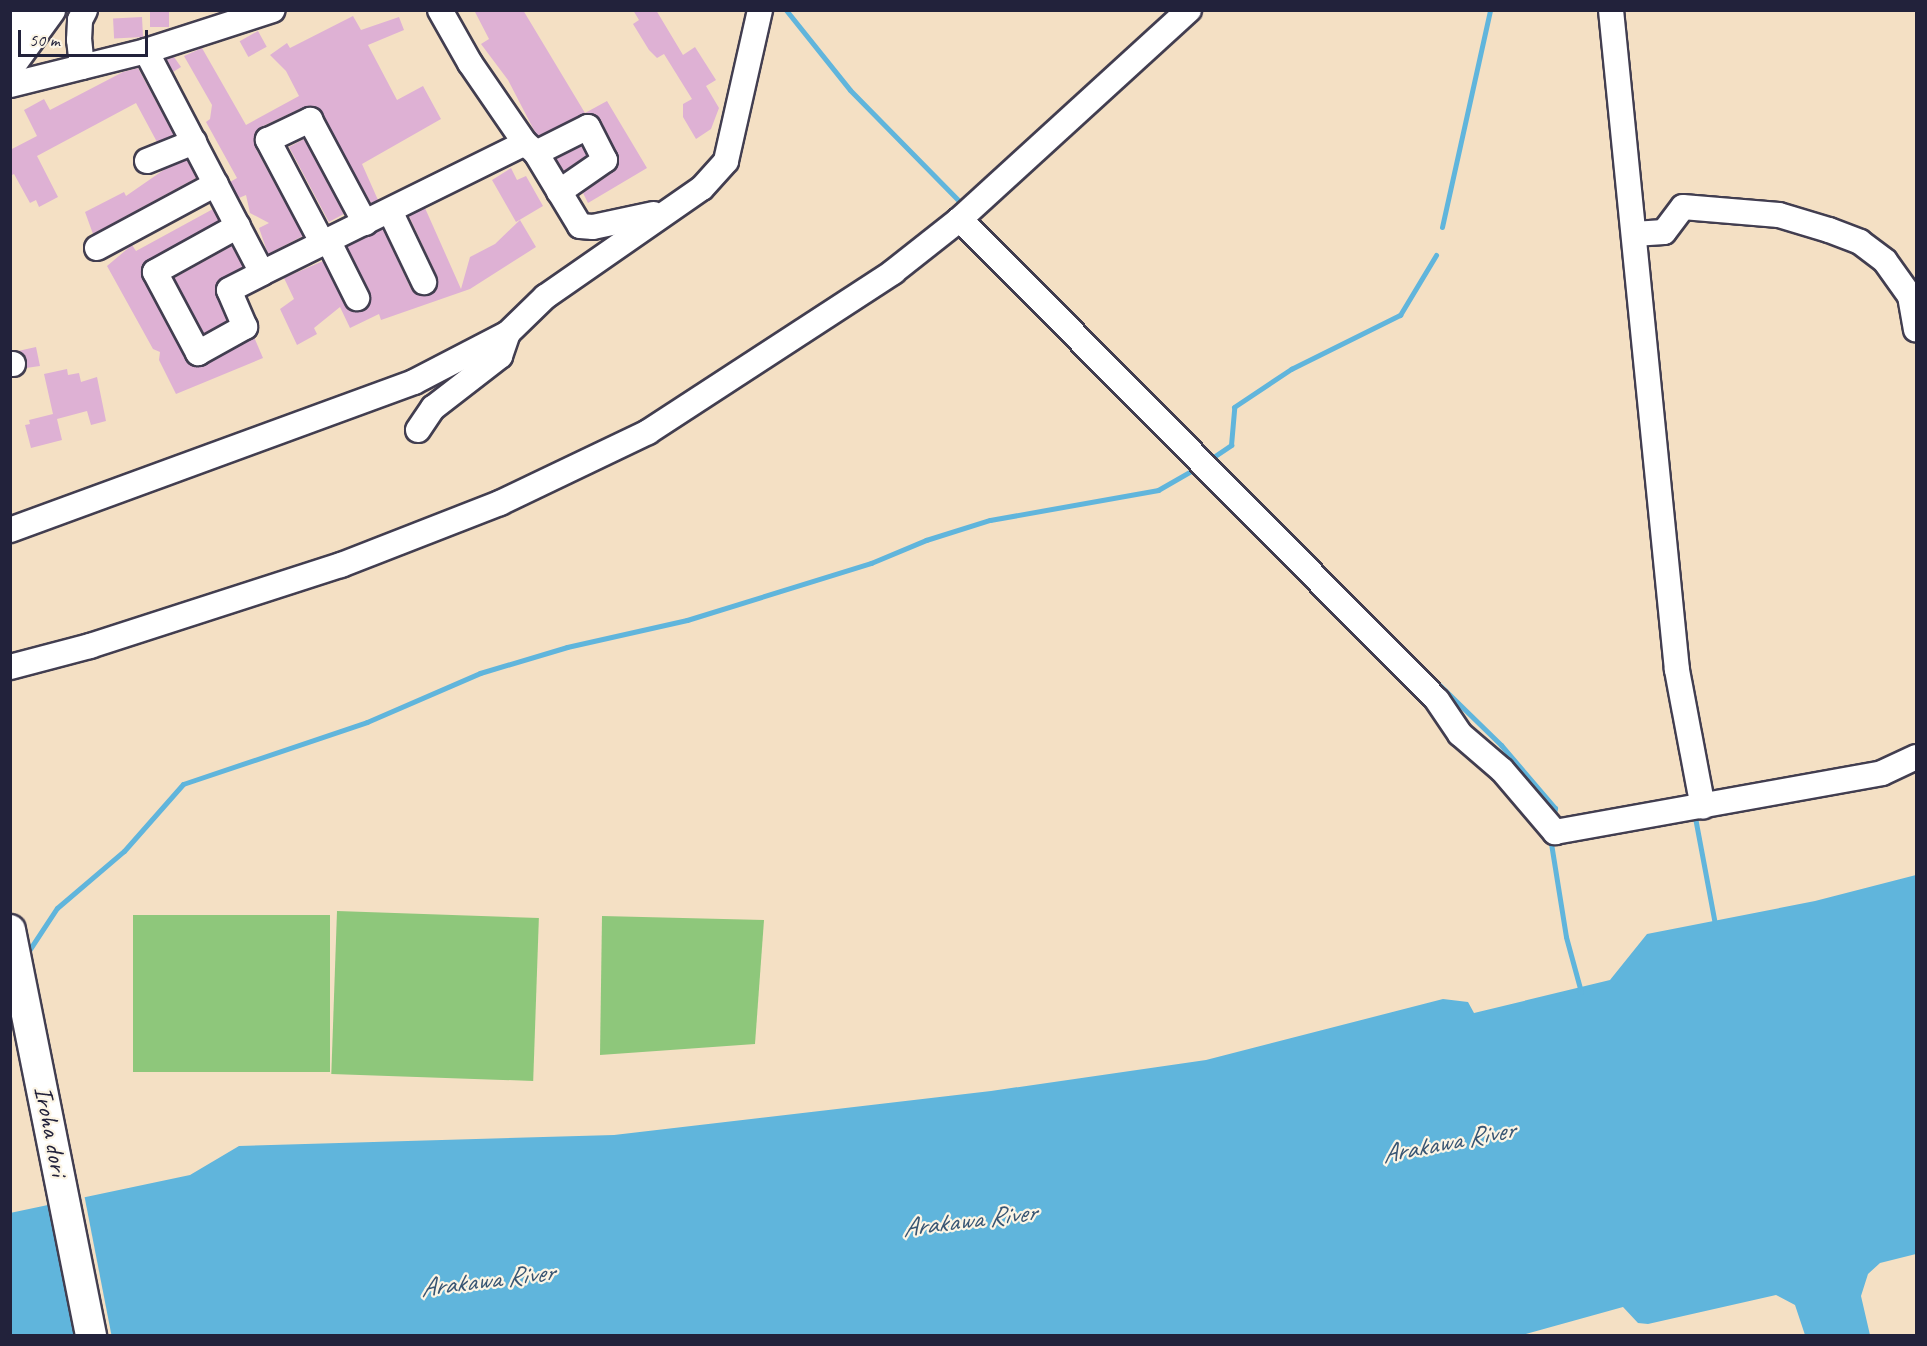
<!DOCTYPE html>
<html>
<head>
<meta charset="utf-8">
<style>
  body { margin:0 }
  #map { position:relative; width:1927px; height:1346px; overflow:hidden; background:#f4e0c4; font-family:Caveat,sans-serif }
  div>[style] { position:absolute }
  .green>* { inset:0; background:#8ec77b; transform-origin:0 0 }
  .water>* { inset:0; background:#60b5dc }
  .pier>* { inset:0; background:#f4e0c4; transform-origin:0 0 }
  .stream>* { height:5px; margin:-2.5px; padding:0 2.5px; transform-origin:2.5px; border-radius:2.5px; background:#60b5dc }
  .building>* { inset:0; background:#deb1d4; transform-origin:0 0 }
  .roads { filter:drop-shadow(2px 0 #423e50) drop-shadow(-2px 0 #423e50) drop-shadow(0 2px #423e50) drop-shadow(0 -2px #423e50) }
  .minor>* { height:24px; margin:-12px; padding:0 12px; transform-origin:12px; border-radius:12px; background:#fff }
  .major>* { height:30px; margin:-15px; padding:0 15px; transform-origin:15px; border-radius:15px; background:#fff }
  span { translate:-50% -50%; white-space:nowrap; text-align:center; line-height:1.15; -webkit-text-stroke:4.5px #fcf5e5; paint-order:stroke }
  .street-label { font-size:26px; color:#22223b }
  .water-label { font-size:27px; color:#385573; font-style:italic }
  .frame { position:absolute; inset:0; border:12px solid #22223b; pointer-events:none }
  .scale { position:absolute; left:18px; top:30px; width:130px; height:27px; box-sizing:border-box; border:3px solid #22223b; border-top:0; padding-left:8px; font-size:18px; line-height:21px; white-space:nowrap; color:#22223b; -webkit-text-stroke:4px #fcf5e5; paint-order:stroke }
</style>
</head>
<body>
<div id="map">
  <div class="green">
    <i style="left:337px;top:911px;width:202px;height:163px;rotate:2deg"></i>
    <i style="left:330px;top:915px;width:157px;height:197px;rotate:90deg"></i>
    <i style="clip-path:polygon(602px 916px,764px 920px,755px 1044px,600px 1055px)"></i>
  </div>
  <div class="water">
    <i style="clip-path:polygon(1916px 875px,1916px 1254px,1880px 1263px,1868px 1274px,1861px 1296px,1870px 1335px,1805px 1335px,1795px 1305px,1776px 1295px,1648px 1324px,1638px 1323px,1623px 1307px,1519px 1336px,11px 1335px,10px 1213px,190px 1175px,239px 1146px,614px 1135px,991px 1091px,1206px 1060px,1443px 999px,1468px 1002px,1474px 1013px,1610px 980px,1647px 934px,1815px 901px)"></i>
  </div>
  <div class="pier">
    <i style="left:84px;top:1194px;width:144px;height:32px;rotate:79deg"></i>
  </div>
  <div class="stream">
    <i style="left:786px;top:10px;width:102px;rotate:51.3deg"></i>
    <i style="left:850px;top:90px;width:163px;rotate:45.5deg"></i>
    <i style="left:1442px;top:227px;width:222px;rotate:-77.5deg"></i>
    <i style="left:1209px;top:460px;width:27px;rotate:-34deg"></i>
    <i style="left:1231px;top:445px;width:38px;rotate:-85deg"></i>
    <i style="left:1234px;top:407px;width:69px;rotate:-33.7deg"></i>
    <i style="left:1291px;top:369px;width:122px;rotate:-26.4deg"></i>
    <i style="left:1400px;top:315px;width:70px;rotate:-59deg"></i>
    <i style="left:1414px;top:660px;width:122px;rotate:44.3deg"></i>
    <i style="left:1501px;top:745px;width:83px;rotate:49.4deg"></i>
    <i style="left:1555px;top:808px;width:11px;rotate:100deg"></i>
    <i style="left:1694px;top:812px;width:114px;rotate:79.4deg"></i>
    <i style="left:1550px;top:837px;width:101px;rotate:80.9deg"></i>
    <i style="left:1566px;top:937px;width:57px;rotate:74.7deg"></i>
    <i style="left:26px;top:955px;width:56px;rotate:-56.6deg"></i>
    <i style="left:57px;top:908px;width:88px;rotate:-40.4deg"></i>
    <i style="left:124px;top:851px;width:89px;rotate:-48.6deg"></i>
    <i style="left:183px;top:784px;width:194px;rotate:-18.6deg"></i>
    <i style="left:367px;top:722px;width:123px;rotate:-23.4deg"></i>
    <i style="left:480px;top:673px;width:91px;rotate:-16.6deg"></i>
    <i style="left:567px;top:647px;width:123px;rotate:-12.7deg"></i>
    <i style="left:687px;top:620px;width:193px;rotate:-17.2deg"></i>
    <i style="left:871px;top:563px;width:60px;rotate:-22.7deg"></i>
    <i style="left:926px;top:540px;width:67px;rotate:-17.4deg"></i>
    <i style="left:990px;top:520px;width:171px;rotate:-10.1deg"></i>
    <i style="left:1158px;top:490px;width:46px;rotate:-29.9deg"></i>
  </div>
  <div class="building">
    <i style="left:150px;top:10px;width:19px;height:17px"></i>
    <i style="clip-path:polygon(474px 10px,523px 10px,585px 113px,538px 136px,536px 134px,508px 80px,481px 44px,489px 39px)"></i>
    <i style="clip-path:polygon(633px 10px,656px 10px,683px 55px,695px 47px,716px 80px,706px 86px,719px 108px,711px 129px,696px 139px,683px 117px,683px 104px,692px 99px,664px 54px,657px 58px,649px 50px,633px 24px,639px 20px)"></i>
    <i style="clip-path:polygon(353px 16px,361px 30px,399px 17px,404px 30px,368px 45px,397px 100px,423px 86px,441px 119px,362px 164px,378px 200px,371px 203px,318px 108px,304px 107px,261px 127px,254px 139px,255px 147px,303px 236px,268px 254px,259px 228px,269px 223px,250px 213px,246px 195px,239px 198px,230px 182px,237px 178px,206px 122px,210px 119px,212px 105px,184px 56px,202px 48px,246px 125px,299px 96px,286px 71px,270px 55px,287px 43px,290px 48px)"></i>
    <i style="left:142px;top:17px;width:20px;height:29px;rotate:87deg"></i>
    <i style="left:258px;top:31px;width:18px;height:21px;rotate:61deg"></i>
    <i style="clip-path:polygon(174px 57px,181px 67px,173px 72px,166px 59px)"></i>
    <i style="clip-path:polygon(138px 68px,174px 135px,157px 142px,136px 103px,37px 156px,58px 197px,39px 207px,36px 200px,30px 203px,14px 174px,10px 176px,10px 150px,37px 136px,24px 110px,44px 99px,50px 110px,123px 72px)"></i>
    <i style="clip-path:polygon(607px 101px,647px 168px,588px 203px,583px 193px,613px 172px,619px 161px,601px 120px,585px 113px)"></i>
    <i style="left:304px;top:139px;width:85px;height:17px;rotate:62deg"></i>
    <i style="clip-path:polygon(582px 146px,587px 155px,564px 171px,556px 159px)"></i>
    <i style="clip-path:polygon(187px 160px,196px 178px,93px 234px,85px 212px,124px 192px,126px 196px,165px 169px)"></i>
    <i style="clip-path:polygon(511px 168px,517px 180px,526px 176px,543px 206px,516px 222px,492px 180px)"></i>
    <i style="clip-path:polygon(425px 208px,461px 289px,470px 257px,495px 244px,520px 220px,536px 247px,470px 289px,381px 320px,379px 314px,350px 328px,340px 307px,314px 328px,317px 334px,297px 345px,280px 309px,294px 299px,284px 278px,323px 261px,345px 305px,356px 312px,363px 311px,369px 305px,370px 292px,347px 247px,383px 229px,411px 289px,422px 296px,435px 290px,437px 276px,409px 216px)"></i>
    <i style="clip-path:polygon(213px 209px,219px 221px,148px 260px,143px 265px,142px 278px,190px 365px,205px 365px,254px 337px,263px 358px,176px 394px,159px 360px,160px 352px,153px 349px,107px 266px,132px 245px,136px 251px)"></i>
    <i style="clip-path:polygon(232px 246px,243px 267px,222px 278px,215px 289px,227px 321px,204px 334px,174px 278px)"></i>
    <i style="clip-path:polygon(36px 347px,40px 366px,26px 368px,26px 357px,18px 351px)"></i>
    <i style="clip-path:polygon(67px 369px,68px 375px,79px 373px,81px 382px,97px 377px,106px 421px,91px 425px,87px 411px,57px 419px,62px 440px,31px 448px,25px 425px,30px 424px,29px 420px,53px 414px,44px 374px)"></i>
  </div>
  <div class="roads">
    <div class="minor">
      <i style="left:440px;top:10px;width:61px;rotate:60.5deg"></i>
      <i style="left:470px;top:63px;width:97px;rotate:55.5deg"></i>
      <i style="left:525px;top:143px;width:15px;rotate:42deg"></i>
      <i style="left:536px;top:153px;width:85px;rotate:58.9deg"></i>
      <i style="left:580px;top:226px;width:13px;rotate:4deg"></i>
      <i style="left:593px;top:227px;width:62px;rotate:-12deg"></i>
      <i style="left:1611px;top:10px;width:663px;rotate:84.29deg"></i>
      <i style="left:1677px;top:670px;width:139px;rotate:79.3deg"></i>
      <i style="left:10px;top:28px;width:22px;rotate:-54deg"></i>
      <i style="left:146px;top:51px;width:250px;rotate:62.4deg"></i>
      <i style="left:262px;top:273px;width:293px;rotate:-26.3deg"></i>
      <i style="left:82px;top:67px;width:27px;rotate:-96deg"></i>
      <i style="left:79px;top:40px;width:20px;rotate:-87deg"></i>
      <i style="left:80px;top:20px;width:11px;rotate:-63deg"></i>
      <i style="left:10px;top:85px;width:140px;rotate:-14deg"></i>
      <i style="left:146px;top:51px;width:133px;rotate:-17.9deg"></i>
      <i style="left:536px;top:153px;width:58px;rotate:-26.6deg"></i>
      <i style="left:588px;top:127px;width:37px;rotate:63deg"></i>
      <i style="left:605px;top:160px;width:56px;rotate:145.2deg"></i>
      <i style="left:147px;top:161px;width:51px;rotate:-22deg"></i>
      <i style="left:390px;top:211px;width:79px;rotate:64.4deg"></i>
      <i style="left:960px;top:219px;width:677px;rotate:45.24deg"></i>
      <i style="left:1437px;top:700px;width:41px;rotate:55.9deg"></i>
      <i style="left:1460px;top:734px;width:55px;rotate:40.6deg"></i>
      <i style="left:1502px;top:770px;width:82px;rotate:49.5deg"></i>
      <i style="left:1555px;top:832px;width:332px;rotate:-10.2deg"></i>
      <i style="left:1882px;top:773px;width:38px;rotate:-25deg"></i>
      <i style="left:238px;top:226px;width:95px;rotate:151deg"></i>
      <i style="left:155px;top:272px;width:92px;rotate:62deg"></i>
      <i style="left:198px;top:353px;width:54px;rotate:-29deg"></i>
      <i style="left:245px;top:327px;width:40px;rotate:-113.4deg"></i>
      <i style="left:229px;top:290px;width:37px;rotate:-27deg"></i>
      <i style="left:1634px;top:234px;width:30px;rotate:-4deg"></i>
      <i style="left:1664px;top:232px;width:31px;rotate:-53deg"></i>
      <i style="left:1683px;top:207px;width:96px;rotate:4.8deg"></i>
      <i style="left:1779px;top:215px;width:52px;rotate:16.7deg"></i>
      <i style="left:1829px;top:230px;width:33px;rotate:21deg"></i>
      <i style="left:1860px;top:242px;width:31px;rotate:37deg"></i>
      <i style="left:1885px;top:261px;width:43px;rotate:54.5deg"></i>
      <i style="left:1910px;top:296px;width:34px;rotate:80deg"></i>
      <i style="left:329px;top:242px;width:63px;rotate:63.4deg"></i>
      <i style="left:323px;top:244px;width:118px;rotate:-117.9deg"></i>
      <i style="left:268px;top:140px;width:47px;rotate:-25.5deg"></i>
      <i style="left:310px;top:120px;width:117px;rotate:61.9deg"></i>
      <i style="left:97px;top:248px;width:135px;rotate:-28.3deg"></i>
      <i style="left:10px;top:364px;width:3px"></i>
      <i style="left:418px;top:430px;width:27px;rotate:-56deg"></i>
      <i style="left:433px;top:408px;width:85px;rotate:-37.8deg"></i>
      <i style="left:500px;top:356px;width:24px;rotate:-71deg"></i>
      <i style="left:10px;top:530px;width:430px;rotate:-20.1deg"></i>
      <i style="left:414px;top:382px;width:106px;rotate:-27.5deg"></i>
      <i style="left:508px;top:333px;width:52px;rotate:-44.2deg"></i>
      <i style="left:545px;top:297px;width:191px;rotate:-34.8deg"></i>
      <i style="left:702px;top:188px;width:36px;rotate:-48deg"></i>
      <i style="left:726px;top:161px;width:155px;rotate:-77.3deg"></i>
      <i style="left:10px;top:667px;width:83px;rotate:-14.7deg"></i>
      <i style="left:90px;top:646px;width:264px;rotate:-17.9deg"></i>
      <i style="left:341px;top:565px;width:171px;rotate:-21.3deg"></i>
      <i style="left:500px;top:503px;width:164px;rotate:-25.6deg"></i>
      <i style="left:648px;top:432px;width:293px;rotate:-33.1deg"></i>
      <i style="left:893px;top:272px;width:85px;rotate:-38.3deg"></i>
      <i style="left:960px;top:219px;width:310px;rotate:-42.4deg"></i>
    </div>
    <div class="major">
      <i style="left:10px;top:65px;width:68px;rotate:-54deg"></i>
      <i style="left:10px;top:930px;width:414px;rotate:78.7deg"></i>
    </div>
  </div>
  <div class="street-label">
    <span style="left:51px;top:1131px;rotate:79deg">Iroha dori</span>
  </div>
  <div class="water-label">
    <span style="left:1448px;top:1142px;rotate:-11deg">Arakawa River</span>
    <span style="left:969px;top:1220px;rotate:-7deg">Arakawa River</span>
    <span style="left:487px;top:1280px;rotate:-7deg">Arakawa River</span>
  </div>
  <div class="frame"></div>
  <div class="scale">50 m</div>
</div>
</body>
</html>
